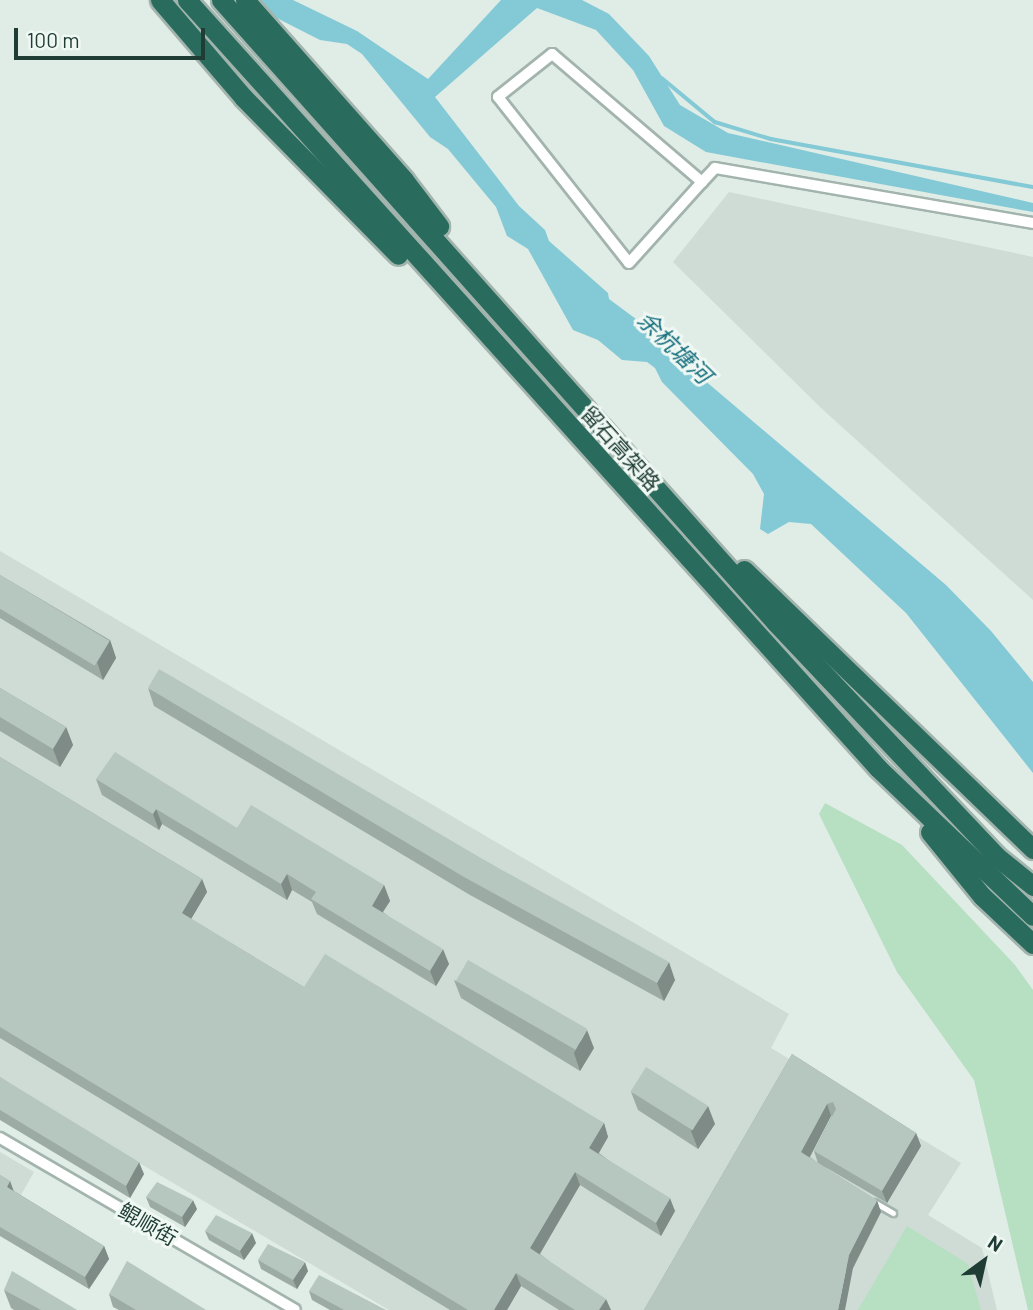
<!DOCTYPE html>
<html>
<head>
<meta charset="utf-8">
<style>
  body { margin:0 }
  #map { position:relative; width:1033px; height:1310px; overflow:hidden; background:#e0ece6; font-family:Barlow,"Noto Sans SC",sans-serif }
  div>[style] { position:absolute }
  .built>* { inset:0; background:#cedcd5 }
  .green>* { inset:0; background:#b7dfc1 }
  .water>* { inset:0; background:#83cad6 }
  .stream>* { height:3.5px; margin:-1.75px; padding:0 1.75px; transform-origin:1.75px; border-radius:1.75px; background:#83cad6 }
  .roads { filter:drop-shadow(2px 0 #a2b4ad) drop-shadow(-2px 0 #a2b4ad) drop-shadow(0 2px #a2b4ad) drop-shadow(0 -2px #a2b4ad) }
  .lane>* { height:5px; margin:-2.5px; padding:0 2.5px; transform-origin:2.5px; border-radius:2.5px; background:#fff }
  .street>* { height:10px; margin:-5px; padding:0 5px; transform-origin:5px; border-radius:5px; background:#fff }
  .highway>* { height:19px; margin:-9.5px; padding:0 9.5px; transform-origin:9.5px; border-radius:9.5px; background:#296c5d }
  .wall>* { inset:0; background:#9caba4 }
  .shaded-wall>* { inset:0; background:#7f8b86 }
  .building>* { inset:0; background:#b5c7bf; transform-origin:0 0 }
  span { translate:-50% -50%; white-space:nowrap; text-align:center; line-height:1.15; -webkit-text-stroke:6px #f0f8f4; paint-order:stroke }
  .street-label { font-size:21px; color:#1f3d35 }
  .water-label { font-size:23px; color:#156e7d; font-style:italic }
  .north { position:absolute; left:949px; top:1226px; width:70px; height:70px; -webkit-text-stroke:5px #f0f8f4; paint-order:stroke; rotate:33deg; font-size:19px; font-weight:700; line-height:28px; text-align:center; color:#1f3d35 }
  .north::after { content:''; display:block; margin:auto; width:24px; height:32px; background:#1f3d35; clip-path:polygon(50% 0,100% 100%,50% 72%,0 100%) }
  .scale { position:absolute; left:14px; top:28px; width:191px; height:32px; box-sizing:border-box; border:4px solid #1f3d35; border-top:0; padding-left:9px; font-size:21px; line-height:24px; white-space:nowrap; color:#1f3d35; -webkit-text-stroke:5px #f0f8f4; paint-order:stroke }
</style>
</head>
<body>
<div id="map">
  <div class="built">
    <i style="clip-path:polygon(729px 192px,1033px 257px,1033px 600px,820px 407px,673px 262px)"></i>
    <i style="clip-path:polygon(0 551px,789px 1014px,771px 1048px,961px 1163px,928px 1215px,982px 1248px,997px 1310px,389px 1310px,0 1081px)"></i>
    <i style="clip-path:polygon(0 1152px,34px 1172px,0 1232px)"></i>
  </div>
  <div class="green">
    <i style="clip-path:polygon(825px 803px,902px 845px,1015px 965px,1033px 990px,1033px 1310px,1028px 1310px,974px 1080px,897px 972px,819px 814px)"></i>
    <i style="clip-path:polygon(907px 1226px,968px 1264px,981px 1310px,858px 1310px)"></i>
  </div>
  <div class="water">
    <i style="clip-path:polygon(209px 0,293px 0,357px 31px,428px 79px,501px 0,582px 0,609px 14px,649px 56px,680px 105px,728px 133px,1033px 203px,1033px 212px,706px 152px,664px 126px,633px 70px,596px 30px,537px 8px,435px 97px,519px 206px,545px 230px,549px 241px,608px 293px,609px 299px,663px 339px,670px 351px,946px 585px,991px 631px,1033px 682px,1033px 773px,906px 613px,811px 524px,789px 522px,768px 534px,760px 529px,764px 494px,753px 474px,662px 382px,655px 368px,647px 362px,622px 360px,598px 340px,573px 330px,528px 249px,507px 236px,496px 207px,448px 149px,430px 137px,362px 54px,347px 44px,320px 40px,255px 7px)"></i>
  </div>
  <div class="stream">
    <i style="left:662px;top:78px;width:69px;rotate:39.7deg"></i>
    <i style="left:715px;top:122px;width:59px;rotate:16.9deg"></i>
    <i style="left:771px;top:139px;width:266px;rotate:10.4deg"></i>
  </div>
  <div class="roads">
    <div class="lane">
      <i style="left:874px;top:1202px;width:22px;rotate:30deg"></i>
    </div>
    <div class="street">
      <i style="left:702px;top:182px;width:197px;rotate:-139.5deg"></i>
      <i style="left:552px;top:54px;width:69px;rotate:141.5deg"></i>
      <i style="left:498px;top:97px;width:211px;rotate:51.7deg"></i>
      <i style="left:629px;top:263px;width:109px;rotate:-48deg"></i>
      <i style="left:702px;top:182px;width:19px;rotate:-47deg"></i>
      <i style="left:715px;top:168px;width:323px;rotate:9.8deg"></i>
      <i style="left:0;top:1138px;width:341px;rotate:30.2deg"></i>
    </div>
    <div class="highway">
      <i style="left:160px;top:0;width:128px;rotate:49.4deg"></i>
      <i style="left:243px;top:97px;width:221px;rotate:45.5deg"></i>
      <i style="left:187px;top:0;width:1033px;rotate:48.02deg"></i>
      <i style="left:878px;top:768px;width:214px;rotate:43.7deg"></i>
      <i style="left:221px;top:0;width:834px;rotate:48.3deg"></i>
      <i style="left:776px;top:623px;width:320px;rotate:46.6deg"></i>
      <i style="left:996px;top:856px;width:48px;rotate:39deg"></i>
      <i style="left:245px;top:0;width:240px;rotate:48.5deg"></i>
      <i style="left:404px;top:180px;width:58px;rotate:52.7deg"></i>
      <i style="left:744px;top:570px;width:402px;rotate:44deg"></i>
      <i style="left:930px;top:832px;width:82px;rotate:50.9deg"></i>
      <i style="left:982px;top:896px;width:70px;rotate:43.3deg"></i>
    </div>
  </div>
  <div class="wall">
    <i style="clip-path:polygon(0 575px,110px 640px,116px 658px,103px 680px,0 618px)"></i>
    <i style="clip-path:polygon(0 688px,66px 727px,73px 745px,60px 767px,0 731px)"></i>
    <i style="clip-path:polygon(148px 688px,491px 864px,675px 980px,664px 1001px,470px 895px,154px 706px)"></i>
    <i style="clip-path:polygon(0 757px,202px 879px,207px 892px,191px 919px,304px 987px,604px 1123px,608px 1137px,599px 1153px,675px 1211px,661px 1236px,580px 1185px,540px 1254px,611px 1310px,559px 1310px,521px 1286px,507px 1310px,450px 1310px,0 1038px)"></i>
    <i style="clip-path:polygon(96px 779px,237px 828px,384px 885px,390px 901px,383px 912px,449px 964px,436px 986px,317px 914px,312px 902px,292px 890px,287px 900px,162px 824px,159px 830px,102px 795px)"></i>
    <i style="clip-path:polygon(454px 980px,594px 1048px,580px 1071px,461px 998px)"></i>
    <i style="clip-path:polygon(evenodd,792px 1054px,916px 1133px,921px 1146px,887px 1203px,825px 1167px,881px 1212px,853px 1268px,644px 1310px,792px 1054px,831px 1116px,832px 1116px,814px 1151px,818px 1163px,810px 1157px,831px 1116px)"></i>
    <i style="clip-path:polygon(0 1077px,144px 1174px,130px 1198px,0 1120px)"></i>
    <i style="clip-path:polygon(631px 1092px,715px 1124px,698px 1149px,638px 1110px)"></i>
    <i style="clip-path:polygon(0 1175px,10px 1181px,14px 1191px,104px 1246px,109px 1259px,89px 1289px,0 1236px)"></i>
    <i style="clip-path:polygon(146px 1197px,197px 1209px,185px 1227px,150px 1207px)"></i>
    <i style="clip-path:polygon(205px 1231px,256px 1243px,244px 1260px,209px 1240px)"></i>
    <i style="clip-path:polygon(258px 1260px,308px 1271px,297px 1289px,261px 1269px)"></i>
    <i style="clip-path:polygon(4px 1290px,77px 1310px,14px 1310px,11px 1308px)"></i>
    <i style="clip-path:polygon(309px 1291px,386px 1310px,330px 1310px,312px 1300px)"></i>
    <i style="clip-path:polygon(109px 1294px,206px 1310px,119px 1310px,113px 1307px)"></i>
  </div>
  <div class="shaded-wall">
    <i style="clip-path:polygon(110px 640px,116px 658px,103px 680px,97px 662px)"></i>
    <i style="clip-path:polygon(66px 727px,73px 745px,60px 767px,53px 749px)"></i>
    <i style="clip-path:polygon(156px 809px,162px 824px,159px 830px,153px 814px)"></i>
    <i style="clip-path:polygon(287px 874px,292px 890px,287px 900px,281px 884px)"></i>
    <i style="clip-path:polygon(202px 879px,207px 892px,187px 926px,182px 913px)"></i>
    <i style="clip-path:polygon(384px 885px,390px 901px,377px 921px,372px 906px)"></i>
    <i style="clip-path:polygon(443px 949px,449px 964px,436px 986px,430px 971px)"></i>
    <i style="clip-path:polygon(669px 962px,675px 980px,664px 1001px,657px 983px)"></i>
    <i style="clip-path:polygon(587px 1030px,594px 1048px,580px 1071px,574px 1053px)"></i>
    <i style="clip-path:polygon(827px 1104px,831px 1116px,806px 1164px,801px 1152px)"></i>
    <i style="clip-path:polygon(708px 1106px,715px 1124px,698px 1149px,691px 1131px)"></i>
    <i style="clip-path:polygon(604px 1123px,608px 1137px,594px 1161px,589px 1148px)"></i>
    <i style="clip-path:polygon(916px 1133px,921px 1146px,887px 1203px,882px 1191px)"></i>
    <i style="clip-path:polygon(139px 1162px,144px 1174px,130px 1198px,126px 1186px)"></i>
    <i style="clip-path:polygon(575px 1172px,580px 1185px,535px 1262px,530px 1248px)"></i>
    <i style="clip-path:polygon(10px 1181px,14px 1193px,7px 1187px)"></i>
    <i style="clip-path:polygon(670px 1198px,675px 1211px,661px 1236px,656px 1223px)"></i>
    <i style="clip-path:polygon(193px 1200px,197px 1209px,185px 1227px,182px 1217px)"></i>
    <i style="clip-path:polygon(877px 1200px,881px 1212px,853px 1268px,845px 1310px,838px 1310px,849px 1255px)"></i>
    <i style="clip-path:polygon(252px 1233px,256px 1243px,244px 1260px,240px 1251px)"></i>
    <i style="clip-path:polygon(104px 1246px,109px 1259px,89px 1289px,85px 1277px)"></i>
    <i style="clip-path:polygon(305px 1262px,308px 1271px,297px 1289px,293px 1280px)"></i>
    <i style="clip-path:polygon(516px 1273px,521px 1286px,507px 1310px,494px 1310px)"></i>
    <i style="clip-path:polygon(606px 1299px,611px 1310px,599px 1310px)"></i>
  </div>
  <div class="building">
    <i style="left:0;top:575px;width:128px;height:29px;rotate:31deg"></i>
    <i style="clip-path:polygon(159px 669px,491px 864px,669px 962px,657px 983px,464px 877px,148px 688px)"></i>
    <i style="clip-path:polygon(0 688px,66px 727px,53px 749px,0 717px)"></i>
    <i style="clip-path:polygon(115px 752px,237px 828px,251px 805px,384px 885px,372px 906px,443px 949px,430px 971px,311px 899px,316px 892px,287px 874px,281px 884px,156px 809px,153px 814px,96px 779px)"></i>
    <i style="clip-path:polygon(0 757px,202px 879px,182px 913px,304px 987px,325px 954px,604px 1123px,589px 1148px,670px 1198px,656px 1223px,575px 1172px,530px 1248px,606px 1299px,599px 1310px,575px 1310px,516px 1273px,494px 1310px,468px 1310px,0 1027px)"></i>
    <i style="left:468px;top:960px;width:138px;height:24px;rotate:30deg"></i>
    <i style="clip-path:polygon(792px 1054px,916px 1133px,882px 1191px,814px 1151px,836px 1109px,833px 1102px,827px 1104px,801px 1152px,877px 1200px,849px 1255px,838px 1310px,644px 1310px)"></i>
    <i style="left:646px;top:1067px;width:73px;height:29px;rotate:32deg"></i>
    <i style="clip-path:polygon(0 1077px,139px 1162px,126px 1186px,0 1110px)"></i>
    <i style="clip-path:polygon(0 1175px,10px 1181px,7px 1187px,104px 1246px,85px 1277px,0 1227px)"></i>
    <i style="clip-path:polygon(157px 1182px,193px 1200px,182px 1217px,146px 1197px)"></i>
    <i style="clip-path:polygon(216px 1215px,252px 1233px,240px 1251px,205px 1231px)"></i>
    <i style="clip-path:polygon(268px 1244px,305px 1262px,293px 1280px,258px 1260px)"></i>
    <i style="clip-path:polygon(127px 1261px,206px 1310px,136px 1310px,109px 1294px)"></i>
    <i style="clip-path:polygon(12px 1271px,77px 1310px,41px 1310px,4px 1290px)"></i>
    <i style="clip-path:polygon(319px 1275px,386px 1310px,344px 1310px,309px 1291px)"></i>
  </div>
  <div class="street-label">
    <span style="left:621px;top:448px;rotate:48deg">留石高架路</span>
    <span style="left:148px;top:1224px;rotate:30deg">鲲顺街</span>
  </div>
  <div class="water-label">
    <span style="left:675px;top:347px;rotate:44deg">余杭塘河</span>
  </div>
  <div class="north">N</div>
  <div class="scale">100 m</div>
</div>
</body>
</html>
